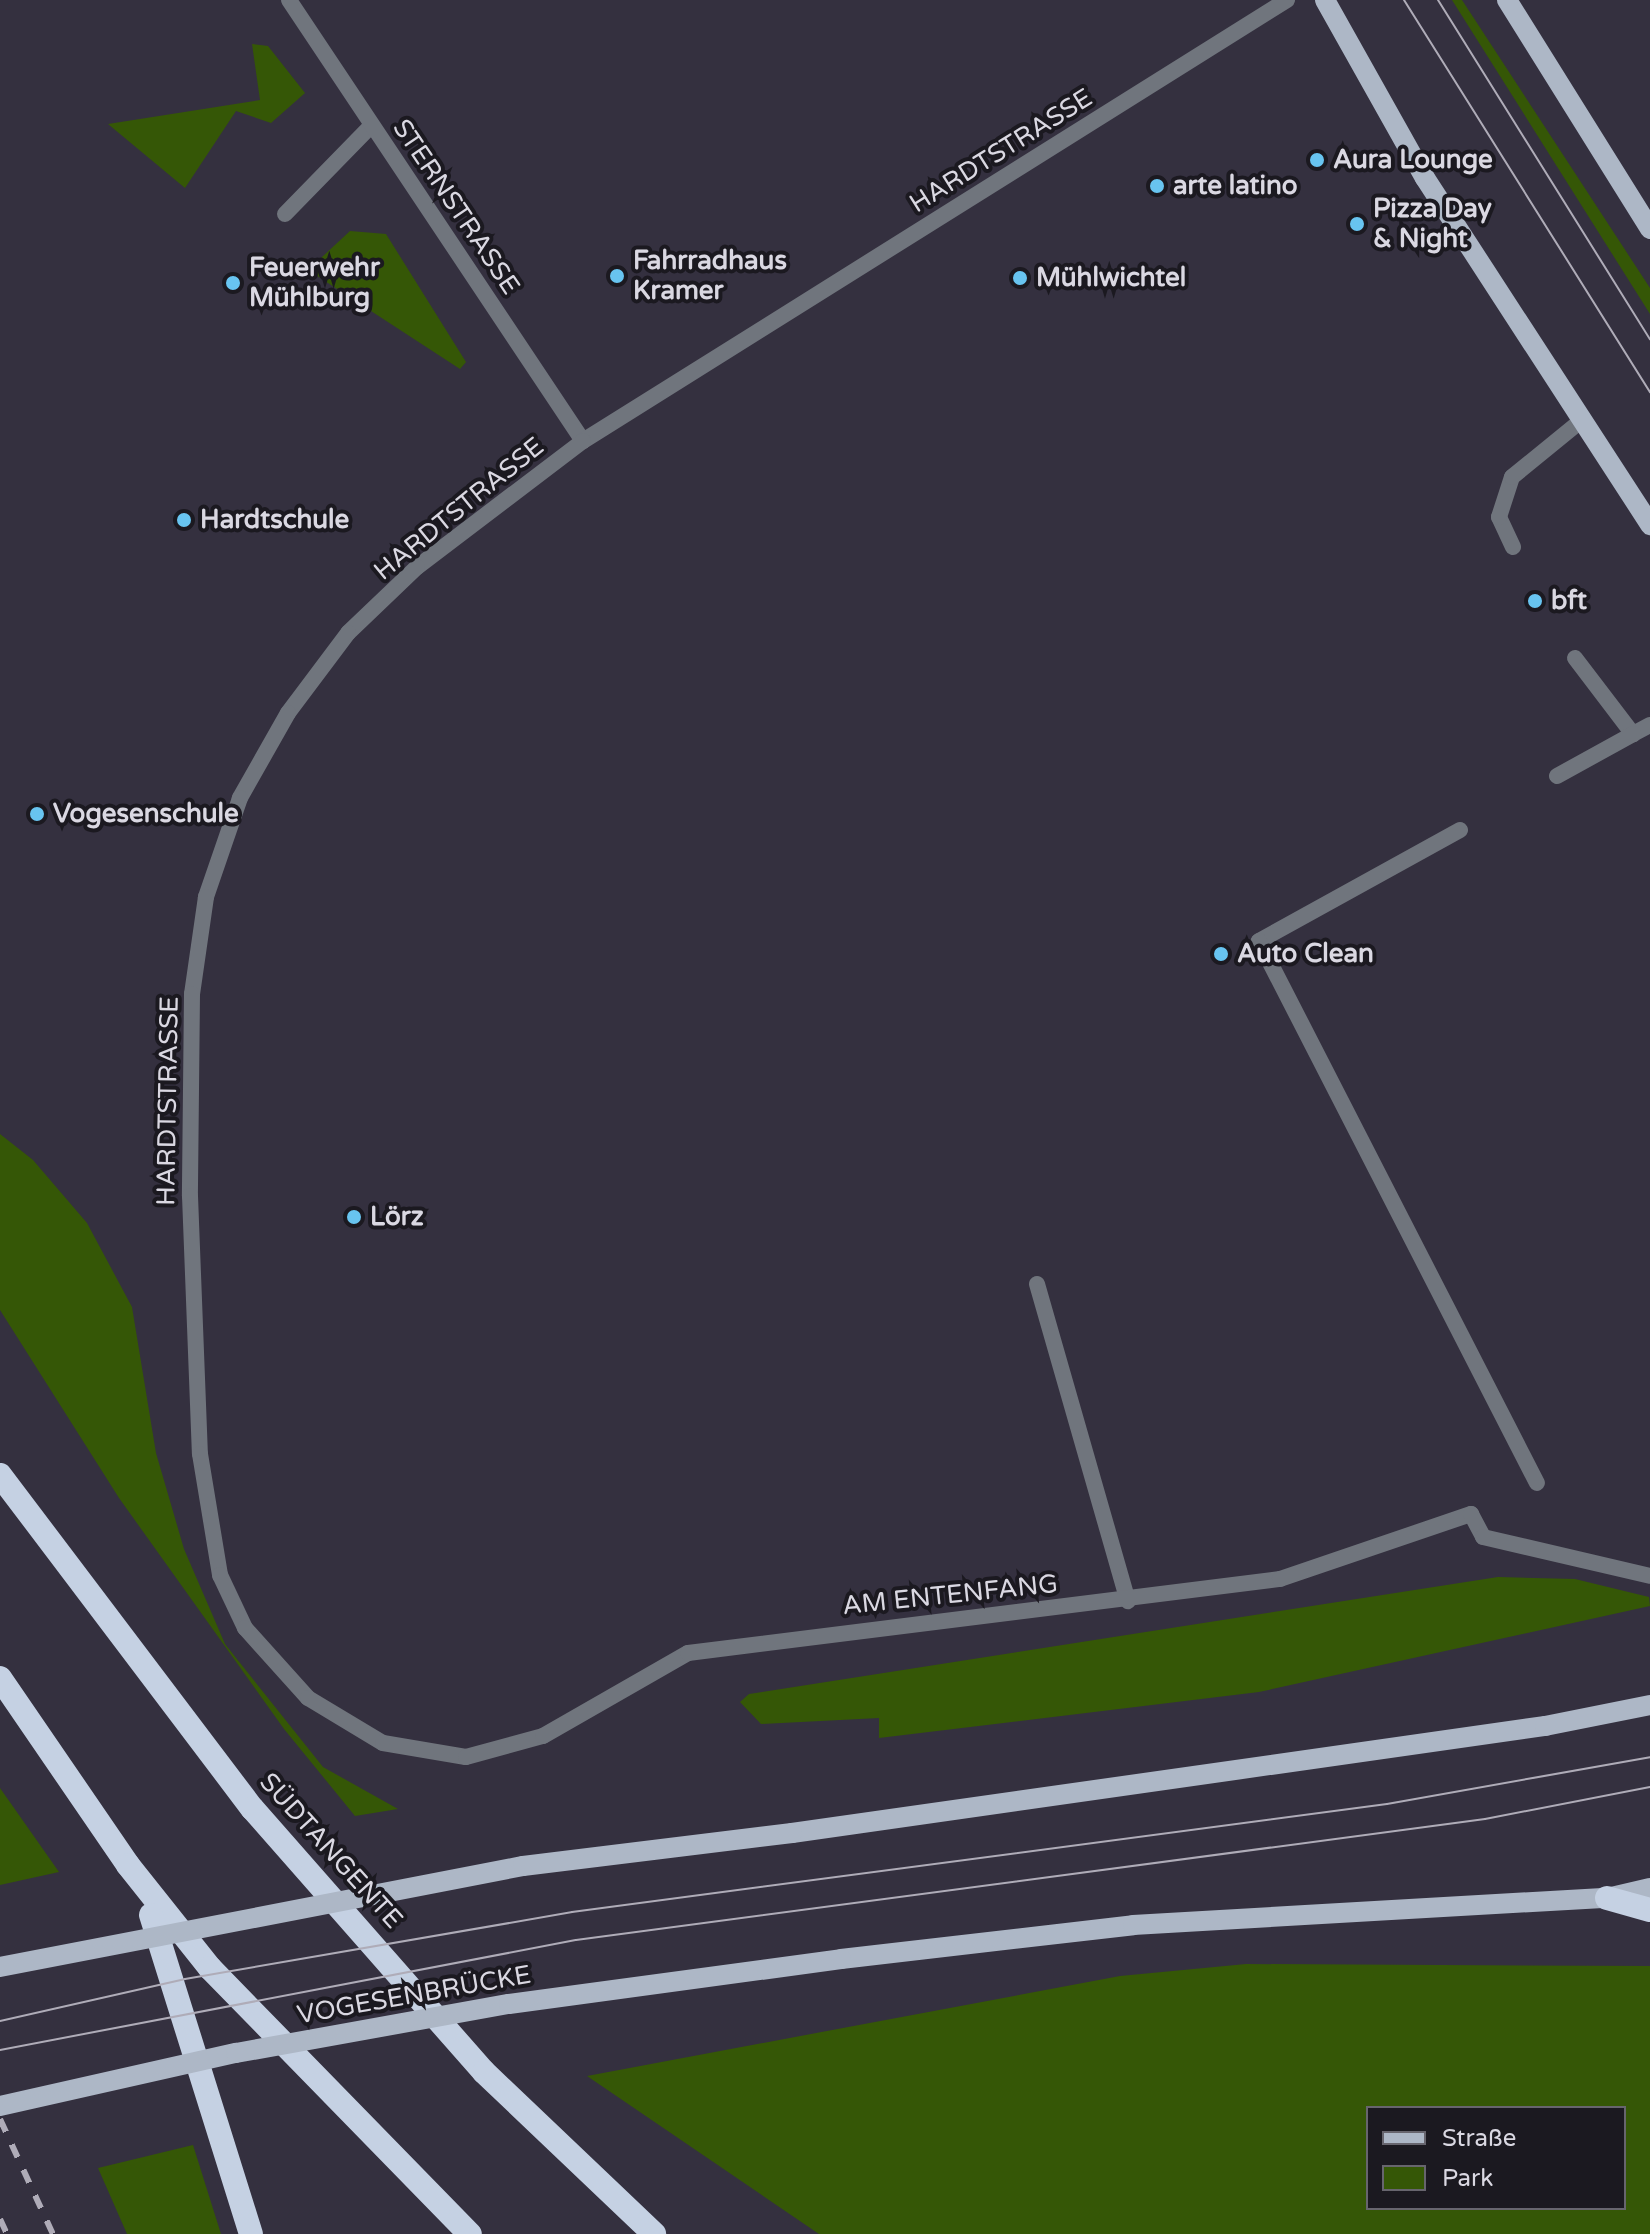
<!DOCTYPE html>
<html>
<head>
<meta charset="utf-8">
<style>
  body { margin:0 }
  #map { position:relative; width:1650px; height:2234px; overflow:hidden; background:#34303f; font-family:"Varela Round",sans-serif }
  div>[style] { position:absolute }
  .green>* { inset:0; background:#355706 }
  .lane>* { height:16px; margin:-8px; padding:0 8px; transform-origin:8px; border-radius:8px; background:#70757d }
  .street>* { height:16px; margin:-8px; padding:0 8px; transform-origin:8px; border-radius:8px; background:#70757d }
  .primary>* { height:20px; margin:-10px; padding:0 10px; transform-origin:10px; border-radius:10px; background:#adb7c6 }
  .highway>* { height:24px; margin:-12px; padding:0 12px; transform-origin:12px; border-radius:12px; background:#c5d1e3 }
  .tram>* { height:2px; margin:-1px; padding:0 1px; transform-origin:1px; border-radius:1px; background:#afacb8 }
  .rail>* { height:6px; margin-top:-3px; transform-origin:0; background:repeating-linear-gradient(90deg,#afacb8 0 14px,transparent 0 28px) }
  .primary-bridge>* { height:20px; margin:-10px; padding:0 10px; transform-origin:10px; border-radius:10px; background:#adb7c6 }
  .dots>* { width:22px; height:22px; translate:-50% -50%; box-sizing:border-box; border:4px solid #1b1920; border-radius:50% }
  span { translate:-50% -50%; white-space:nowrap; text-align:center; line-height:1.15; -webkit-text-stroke:8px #1b1920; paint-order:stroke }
  .street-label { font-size:26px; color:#dad8e2 }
  .poi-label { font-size:26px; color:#dad8e2; font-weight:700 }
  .left { translate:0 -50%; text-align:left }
  .legend { position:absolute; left:1366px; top:2106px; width:260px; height:104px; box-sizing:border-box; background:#1b1920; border:2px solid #67656e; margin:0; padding:10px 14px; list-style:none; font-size:24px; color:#dad8e2 }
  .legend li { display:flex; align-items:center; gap:16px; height:40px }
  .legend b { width:40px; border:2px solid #67656e }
</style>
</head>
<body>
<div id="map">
  <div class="green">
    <i style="clip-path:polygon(1452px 0,1462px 0,1650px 288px,1650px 314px)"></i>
    <i style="clip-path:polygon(252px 44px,268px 46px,305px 93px,271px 123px,236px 111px,185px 188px,108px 124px,260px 100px)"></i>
    <i style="clip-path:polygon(350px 231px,386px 234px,466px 362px,460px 369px,308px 270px)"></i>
    <i style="clip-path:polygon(0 1134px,33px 1160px,87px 1223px,132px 1307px,156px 1453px,184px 1549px,225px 1644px,323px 1767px,398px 1809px,355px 1816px,284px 1729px,119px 1498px,0 1310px)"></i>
    <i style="clip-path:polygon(1498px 1577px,1575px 1579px,1649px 1597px,1650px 1606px,1259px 1692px,879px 1738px,879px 1718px,761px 1724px,740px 1702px,749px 1694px)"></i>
    <i style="clip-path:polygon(0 1788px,59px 1872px,0 1885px)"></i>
    <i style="clip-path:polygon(evenodd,1246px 1964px,1650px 1966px,1650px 2234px,819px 2234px,587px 2076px,1120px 1976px,1246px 1964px,1368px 2108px,1624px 2108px,1624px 2208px,1368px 2208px,1368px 2108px)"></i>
    <i style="clip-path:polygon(193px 2145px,221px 2234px,127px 2234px,98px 2168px)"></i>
  </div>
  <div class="lane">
    <i style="left:285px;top:214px;width:124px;rotate:-45.7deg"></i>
    <i style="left:1513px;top:547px;width:33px;rotate:-115deg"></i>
    <i style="left:1499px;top:517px;width:42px;rotate:-72deg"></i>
    <i style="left:1512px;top:477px;width:92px;rotate:-39.2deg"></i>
    <i style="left:1575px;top:658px;width:96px;rotate:52.7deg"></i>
    <i style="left:1633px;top:734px;width:19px;rotate:-28deg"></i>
    <i style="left:1557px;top:776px;width:87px;rotate:-28.9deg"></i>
    <i style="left:1460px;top:830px;width:230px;rotate:151.1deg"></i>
    <i style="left:1259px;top:941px;width:609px;rotate:62.85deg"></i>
    <i style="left:1037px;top:1284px;width:330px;rotate:74deg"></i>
  </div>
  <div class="street">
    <i style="left:289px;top:0;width:530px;rotate:56.31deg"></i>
    <i style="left:1287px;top:0;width:831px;rotate:147.94deg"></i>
    <i style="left:583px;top:441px;width:208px;rotate:142.8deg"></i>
    <i style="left:417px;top:567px;width:95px;rotate:136.3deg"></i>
    <i style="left:348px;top:633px;width:100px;rotate:126.9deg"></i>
    <i style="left:288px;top:713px;width:98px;rotate:119.5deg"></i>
    <i style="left:240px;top:798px;width:105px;rotate:109deg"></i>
    <i style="left:206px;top:897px;width:98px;rotate:98.2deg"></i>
    <i style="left:192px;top:994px;width:202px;rotate:90.6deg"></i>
    <i style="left:190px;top:1196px;width:258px;rotate:87.8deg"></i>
    <i style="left:200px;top:1454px;width:123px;rotate:80.6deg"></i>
    <i style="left:220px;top:1575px;width:59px;rotate:64.7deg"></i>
    <i style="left:245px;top:1628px;width:94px;rotate:48deg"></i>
    <i style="left:308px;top:1698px;width:87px;rotate:31deg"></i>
    <i style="left:383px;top:1743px;width:84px;rotate:9.6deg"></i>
    <i style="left:466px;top:1757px;width:80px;rotate:-15.3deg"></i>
    <i style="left:543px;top:1736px;width:167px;rotate:-29.8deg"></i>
    <i style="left:688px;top:1653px;width:597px;rotate:-7.13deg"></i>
    <i style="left:1280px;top:1579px;width:202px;rotate:-18.8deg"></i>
    <i style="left:1471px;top:1514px;width:26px;rotate:62deg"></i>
    <i style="left:1483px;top:1537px;width:171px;rotate:13.1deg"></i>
  </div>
  <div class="primary">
    <i style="left:1325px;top:0;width:204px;rotate:60.7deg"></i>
    <i style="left:1425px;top:178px;width:414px;rotate:57deg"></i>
    <i style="left:1507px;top:0;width:270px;rotate:58deg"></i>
    <i style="left:792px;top:1833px;width:761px;rotate:-8.09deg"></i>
    <i style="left:1545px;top:1726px;width:107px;rotate:-11.3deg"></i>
    <i style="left:841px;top:1959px;width:294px;rotate:-6.6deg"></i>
    <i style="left:1133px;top:1925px;width:475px;rotate:-3.3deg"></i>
    <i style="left:1607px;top:1898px;width:44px;rotate:-13.1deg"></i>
  </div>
  <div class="highway">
    <i style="left:0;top:1475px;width:418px;rotate:52.9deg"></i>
    <i style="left:252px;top:1808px;width:351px;rotate:48.7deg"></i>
    <i style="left:484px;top:2072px;width:235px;rotate:43.6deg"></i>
    <i style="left:0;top:1678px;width:227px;rotate:55.6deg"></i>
    <i style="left:128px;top:1865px;width:132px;rotate:51.5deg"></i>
    <i style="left:210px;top:1968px;width:372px;rotate:45.7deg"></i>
    <i style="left:1607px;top:1898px;width:45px;rotate:15.6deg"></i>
    <i style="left:151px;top:1915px;width:334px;rotate:72.6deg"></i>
  </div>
  <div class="tram">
    <i style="left:1404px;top:0;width:463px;rotate:57.9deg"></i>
    <i style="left:1438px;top:0;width:400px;rotate:58deg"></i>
    <i style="left:0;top:2021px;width:190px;rotate:-12.8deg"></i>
    <i style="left:185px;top:1979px;width:393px;rotate:-9.8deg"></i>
    <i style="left:572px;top:1912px;width:822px;rotate:-7.55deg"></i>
    <i style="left:1387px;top:1804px;width:267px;rotate:-10.1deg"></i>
    <i style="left:0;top:2050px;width:586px;rotate:-10.81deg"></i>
    <i style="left:576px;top:1940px;width:917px;rotate:-7.58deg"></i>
    <i style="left:1485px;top:1819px;width:168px;rotate:-11deg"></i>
  </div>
  <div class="rail">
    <i style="left:0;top:2119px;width:127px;rotate:65.3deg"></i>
    <i style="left:0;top:2219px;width:17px;rotate:65deg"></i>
  </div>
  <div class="primary-bridge">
    <i style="left:0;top:1967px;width:533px;rotate:-10.93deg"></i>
    <i style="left:523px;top:1866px;width:271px;rotate:-7deg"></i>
    <i style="left:0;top:2106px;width:242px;rotate:-12.7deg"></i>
    <i style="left:236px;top:2053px;width:277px;rotate:-10.2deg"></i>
    <i style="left:509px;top:2004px;width:335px;rotate:-7.7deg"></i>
  </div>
  <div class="dots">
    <i style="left:1317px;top:160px;background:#68c4f0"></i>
    <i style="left:1157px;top:186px;background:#68c4f0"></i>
    <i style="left:1357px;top:224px;background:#68c4f0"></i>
    <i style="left:617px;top:276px;background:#68c4f0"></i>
    <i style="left:1020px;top:278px;background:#68c4f0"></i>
    <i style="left:233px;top:283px;background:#68c4f0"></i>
    <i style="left:184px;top:520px;background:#68c4f0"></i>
    <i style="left:1535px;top:601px;background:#68c4f0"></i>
    <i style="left:37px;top:814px;background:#68c4f0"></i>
    <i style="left:1221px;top:954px;background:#68c4f0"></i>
    <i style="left:354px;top:1217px;background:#68c4f0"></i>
  </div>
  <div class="street-label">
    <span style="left:1001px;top:151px;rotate:-32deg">HARDTSTRASSE</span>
    <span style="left:456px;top:207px;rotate:56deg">STERNSTRASSE</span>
    <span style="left:459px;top:509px;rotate:-39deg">HARDTSTRASSE</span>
    <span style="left:168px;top:1101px;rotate:-89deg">HARDTSTRASSE</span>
    <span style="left:950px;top:1595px;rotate:-6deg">AM ENTENFANG</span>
    <span style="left:331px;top:1851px;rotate:48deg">SÜDTANGENTE</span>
    <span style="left:414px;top:1995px;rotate:-10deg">VOGESENBRÜCKE</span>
  </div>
  <div class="poi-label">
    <span class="left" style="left:1333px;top:160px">Aura Lounge</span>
    <span class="left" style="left:1173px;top:186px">arte latino</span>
    <span class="left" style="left:1373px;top:224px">Pizza Day<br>&amp; Night</span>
    <span class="left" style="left:633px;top:276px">Fahrradhaus<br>Kramer</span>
    <span class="left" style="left:249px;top:283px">Feuerwehr<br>Mühlburg</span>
    <span class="left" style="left:1036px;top:278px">Mühlwichtel</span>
    <span class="left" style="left:200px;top:520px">Hardtschule</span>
    <span class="left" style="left:1551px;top:601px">bft</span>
    <span class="left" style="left:53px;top:814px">Vogesenschule</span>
    <span class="left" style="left:1237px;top:954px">Auto Clean</span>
    <span class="left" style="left:370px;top:1217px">Lörz</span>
  </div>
  <ul class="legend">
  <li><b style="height:10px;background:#adb7c6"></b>Straße</li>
  <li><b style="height:22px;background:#355706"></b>Park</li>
  </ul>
</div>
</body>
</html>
